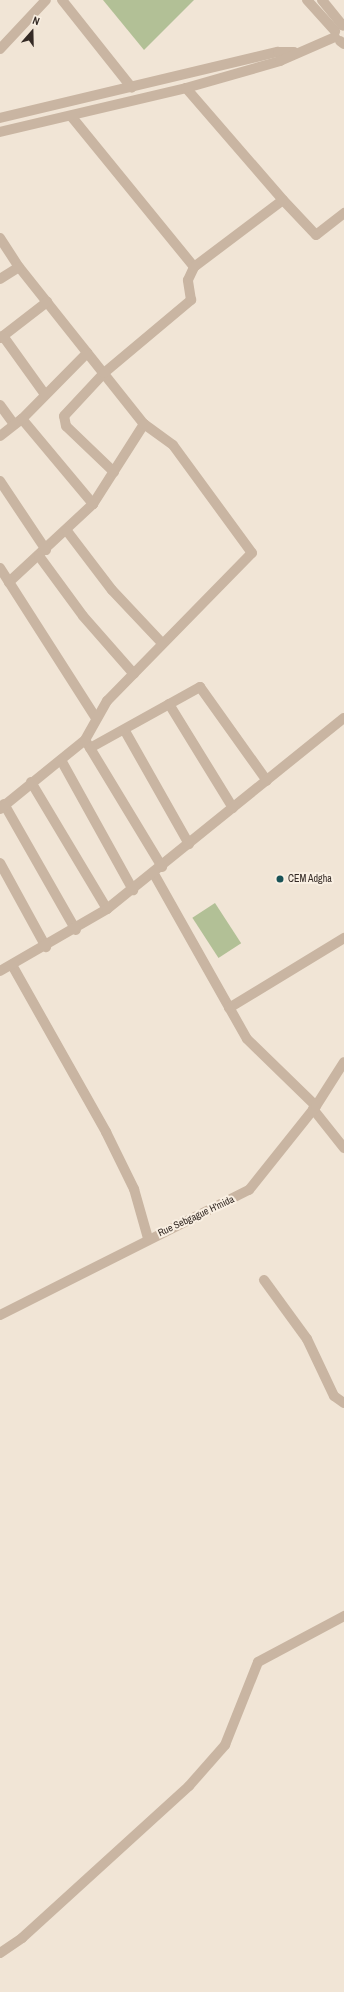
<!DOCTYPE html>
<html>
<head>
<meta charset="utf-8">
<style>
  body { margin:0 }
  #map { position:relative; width:344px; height:1992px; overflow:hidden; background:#f1e5d6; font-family:"Archivo Narrow",sans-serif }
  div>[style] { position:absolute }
  .green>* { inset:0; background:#b2c096; transform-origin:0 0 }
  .minor>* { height:10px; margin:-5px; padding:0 5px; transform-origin:5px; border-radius:5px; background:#c9b5a2 }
  .tertiary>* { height:10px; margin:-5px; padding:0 5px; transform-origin:5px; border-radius:5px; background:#c9b5a2 }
  .dots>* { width:11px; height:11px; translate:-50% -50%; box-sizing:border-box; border:2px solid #f9efe2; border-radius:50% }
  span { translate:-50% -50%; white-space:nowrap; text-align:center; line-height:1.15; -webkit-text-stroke:4px #f9efe2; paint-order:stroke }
  .poi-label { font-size:10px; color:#342a25 }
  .left { translate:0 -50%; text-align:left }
  .street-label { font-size:10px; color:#342a25 }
  .north { position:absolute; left:12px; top:12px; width:40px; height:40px; -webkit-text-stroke:3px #f9efe2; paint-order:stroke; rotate:20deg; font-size:11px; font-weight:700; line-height:16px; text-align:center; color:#342a25 }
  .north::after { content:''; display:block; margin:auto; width:14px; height:18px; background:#342a25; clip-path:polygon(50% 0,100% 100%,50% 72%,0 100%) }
</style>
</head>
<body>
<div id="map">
  <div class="green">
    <i style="clip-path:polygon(103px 0,194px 0,144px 50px)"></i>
    <i style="left:215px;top:903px;width:48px;height:27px;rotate:57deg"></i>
  </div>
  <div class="minor">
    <i style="left:62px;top:0;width:112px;rotate:51.5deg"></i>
    <i style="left:0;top:49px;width:67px;rotate:-46.8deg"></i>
    <i style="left:186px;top:88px;width:148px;rotate:49.1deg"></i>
    <i style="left:71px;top:116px;width:195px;rotate:50.8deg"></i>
    <i style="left:0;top:238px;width:35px;rotate:57deg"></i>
    <i style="left:19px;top:267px;width:201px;rotate:51.5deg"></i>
    <i style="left:144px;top:424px;width:95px;rotate:122.5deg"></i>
    <i style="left:93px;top:504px;width:115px;rotate:137.1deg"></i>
    <i style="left:0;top:279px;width:22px;rotate:-32deg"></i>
    <i style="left:3px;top:336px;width:56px;rotate:-37.7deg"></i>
    <i style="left:0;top:338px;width:4px;rotate:-34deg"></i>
    <i style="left:3px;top:336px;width:70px;rotate:54.3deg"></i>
    <i style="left:0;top:405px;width:24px;rotate:54deg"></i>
    <i style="left:22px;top:419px;width:111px;rotate:50.1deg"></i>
    <i style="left:0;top:436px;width:28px;rotate:-38deg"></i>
    <i style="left:22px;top:419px;width:93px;rotate:-45.4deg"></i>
    <i style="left:114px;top:472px;width:66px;rotate:-136.2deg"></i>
    <i style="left:66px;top:426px;width:10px;rotate:-101deg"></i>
    <i style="left:64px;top:416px;width:59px;rotate:-47.1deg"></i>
    <i style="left:104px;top:373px;width:114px;rotate:-40deg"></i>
    <i style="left:191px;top:300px;width:20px;rotate:-99deg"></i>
    <i style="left:188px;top:280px;width:14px;rotate:-65deg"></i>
    <i style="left:194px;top:267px;width:111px;rotate:-37deg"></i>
    <i style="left:283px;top:200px;width:48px;rotate:46.7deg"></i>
    <i style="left:316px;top:235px;width:36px;rotate:-38deg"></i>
    <i style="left:0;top:481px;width:83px;rotate:56.3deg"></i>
    <i style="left:67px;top:531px;width:74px;rotate:52.7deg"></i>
    <i style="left:112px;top:590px;width:73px;rotate:46.7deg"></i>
    <i style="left:39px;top:556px;width:74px;rotate:53.7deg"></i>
    <i style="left:83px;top:616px;width:77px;rotate:48.7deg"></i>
    <i style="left:0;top:568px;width:178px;rotate:57.4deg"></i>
    <i style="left:169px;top:704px;width:122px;rotate:58.4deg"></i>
    <i style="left:125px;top:731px;width:130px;rotate:60.5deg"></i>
    <i style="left:87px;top:743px;width:145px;rotate:58.8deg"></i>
    <i style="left:90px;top:748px;width:126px;rotate:-29deg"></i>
    <i style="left:200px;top:687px;width:115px;rotate:54.5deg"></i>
    <i style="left:61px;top:760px;width:149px;rotate:61deg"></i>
    <i style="left:31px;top:782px;width:148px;rotate:59.1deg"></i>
    <i style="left:4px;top:804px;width:145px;rotate:60.3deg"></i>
    <i style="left:0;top:809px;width:109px;rotate:-39.1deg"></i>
    <i style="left:85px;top:740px;width:45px;rotate:-60.6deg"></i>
    <i style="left:107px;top:701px;width:207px;rotate:-45.6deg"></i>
    <i style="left:252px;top:553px;width:134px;rotate:-126.2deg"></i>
    <i style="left:173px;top:445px;width:36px;rotate:-144deg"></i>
    <i style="left:0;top:863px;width:96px;rotate:61.3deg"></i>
    <i style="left:154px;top:874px;width:189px;rotate:60.6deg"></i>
    <i style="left:247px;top:1039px;width:96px;rotate:44.2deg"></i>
    <i style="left:12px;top:965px;width:192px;rotate:60.6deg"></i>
    <i style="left:106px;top:1132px;width:64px;rotate:63.8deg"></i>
    <i style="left:134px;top:1189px;width:51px;rotate:74.1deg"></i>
    <i style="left:0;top:971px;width:124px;rotate:-30.1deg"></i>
    <i style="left:107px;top:909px;width:304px;rotate:-38.9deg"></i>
    <i style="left:229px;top:1008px;width:135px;rotate:-31.3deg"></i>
    <i style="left:313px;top:1109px;width:50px;rotate:51.5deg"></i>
    <i style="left:264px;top:1280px;width:73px;rotate:53.9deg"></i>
    <i style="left:307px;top:1339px;width:63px;rotate:64.7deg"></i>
    <i style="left:334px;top:1396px;width:12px;rotate:35deg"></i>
    <i style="left:0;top:1315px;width:279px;rotate:-26.7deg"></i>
    <i style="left:249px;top:1190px;width:107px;rotate:-51.4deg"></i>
    <i style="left:316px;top:1106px;width:52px;rotate:-57.5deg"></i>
    <i style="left:0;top:1953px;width:27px;rotate:-34deg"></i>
    <i style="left:22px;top:1938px;width:226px;rotate:-42.3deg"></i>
    <i style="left:189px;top:1786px;width:55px;rotate:-48.7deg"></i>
    <i style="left:225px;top:1745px;width:89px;rotate:-68.3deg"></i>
    <i style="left:258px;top:1662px;width:98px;rotate:-28.1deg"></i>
  </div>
  <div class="tertiary">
    <i style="left:307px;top:0;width:42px;rotate:47.9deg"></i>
    <i style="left:322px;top:0;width:33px;rotate:51deg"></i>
    <i style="left:340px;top:41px;width:5px;rotate:37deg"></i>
    <i style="left:0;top:118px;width:286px;rotate:-13.4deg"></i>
    <i style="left:278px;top:52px;width:16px"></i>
    <i style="left:0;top:132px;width:191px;rotate:-13.3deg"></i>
    <i style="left:186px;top:88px;width:98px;rotate:-16deg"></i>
    <i style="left:280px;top:61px;width:60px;rotate:-23.6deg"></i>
  </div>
  <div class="dots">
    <i style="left:280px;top:879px;background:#195256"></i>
  </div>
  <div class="poi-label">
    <span class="left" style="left:288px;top:879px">CEM Adgha</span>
  </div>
  <div class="street-label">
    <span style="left:196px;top:1216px;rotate:-25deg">Rue Sebgague H'mida</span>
  </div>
  <div class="north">N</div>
</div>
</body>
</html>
